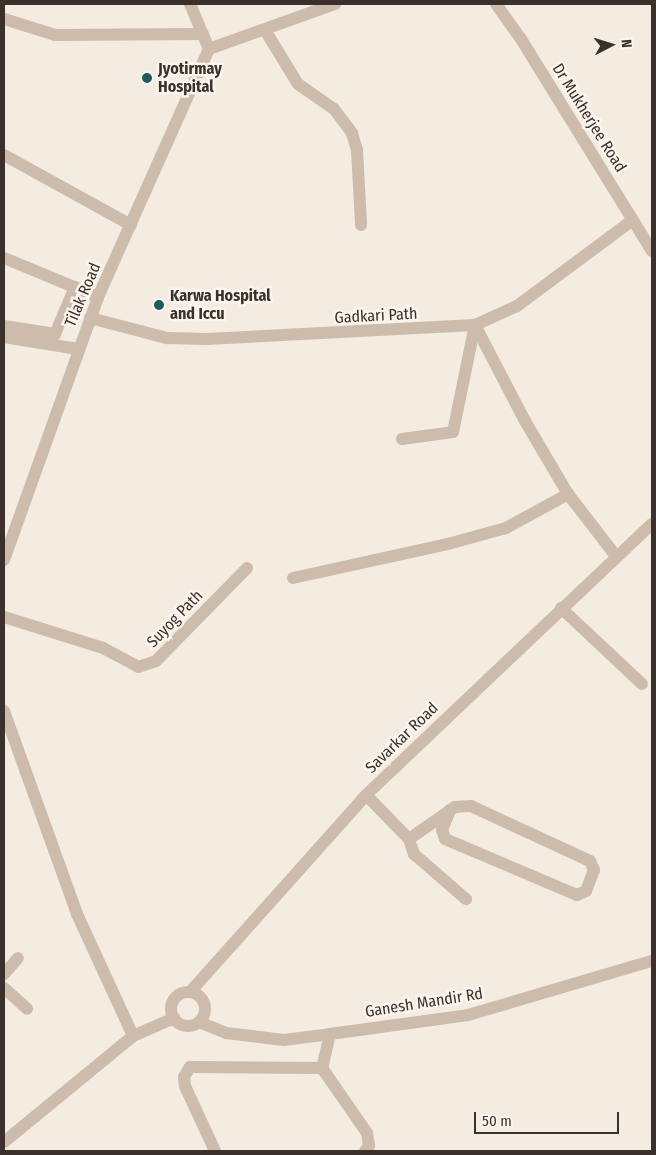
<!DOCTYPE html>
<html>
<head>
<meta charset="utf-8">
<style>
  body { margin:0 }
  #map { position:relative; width:656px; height:1155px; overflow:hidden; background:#f4ebe1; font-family:"Fira Sans Condensed",sans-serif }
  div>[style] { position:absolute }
  .minor>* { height:12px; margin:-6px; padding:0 6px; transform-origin:6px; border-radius:6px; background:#cdbbac }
  .tertiary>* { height:12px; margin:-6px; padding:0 6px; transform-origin:6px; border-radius:6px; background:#cdbbac }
  .tertiary>.ring { margin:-6px; padding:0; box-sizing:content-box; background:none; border:12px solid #cdbbac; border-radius:50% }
  .dots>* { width:14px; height:14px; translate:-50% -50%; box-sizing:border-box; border:2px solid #fbf5ee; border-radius:50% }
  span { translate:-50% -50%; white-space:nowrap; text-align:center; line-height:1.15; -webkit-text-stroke:5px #fbf5ee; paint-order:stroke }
  .poi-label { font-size:16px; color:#3b302b; font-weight:700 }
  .left { translate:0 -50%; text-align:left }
  .street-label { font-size:16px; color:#3b302b }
  .frame { position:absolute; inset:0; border:5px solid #3b302b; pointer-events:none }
  .north { position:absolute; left:586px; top:20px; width:50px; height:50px; -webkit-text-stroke:4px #fbf5ee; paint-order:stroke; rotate:85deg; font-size:14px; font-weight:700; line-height:20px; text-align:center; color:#3b302b }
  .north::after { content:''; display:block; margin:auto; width:18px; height:22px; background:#3b302b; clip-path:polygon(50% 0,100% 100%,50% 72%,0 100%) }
  .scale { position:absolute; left:474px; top:1112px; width:145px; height:22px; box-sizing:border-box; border:2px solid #3b302b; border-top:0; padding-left:6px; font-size:15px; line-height:18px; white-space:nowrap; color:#3b302b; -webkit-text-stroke:4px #fbf5ee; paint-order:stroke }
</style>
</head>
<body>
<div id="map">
  <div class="minor">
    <i style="left:496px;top:4px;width:43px;rotate:54.5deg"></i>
    <i style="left:521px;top:39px;width:249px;rotate:58.3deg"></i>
    <i style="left:4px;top:19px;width:53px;rotate:17.4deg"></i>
    <i style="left:55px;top:35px;width:148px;rotate:-0.4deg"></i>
    <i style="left:265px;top:30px;width:63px;rotate:58.6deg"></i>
    <i style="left:298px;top:84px;width:44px;rotate:34.8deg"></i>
    <i style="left:334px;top:109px;width:30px;rotate:53deg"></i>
    <i style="left:352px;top:133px;width:18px;rotate:74deg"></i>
    <i style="left:357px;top:150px;width:75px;rotate:86.9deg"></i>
    <i style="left:4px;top:155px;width:145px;rotate:28.9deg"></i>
    <i style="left:4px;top:258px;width:102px;rotate:22.5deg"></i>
    <i style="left:90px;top:318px;width:80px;rotate:14.6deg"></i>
    <i style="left:167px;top:338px;width:40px;rotate:1.4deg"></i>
    <i style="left:207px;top:339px;width:268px;rotate:-3deg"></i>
    <i style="left:475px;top:325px;width:46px;rotate:-24.3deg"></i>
    <i style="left:517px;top:306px;width:144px;rotate:-36.6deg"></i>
    <i style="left:475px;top:325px;width:108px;rotate:62.5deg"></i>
    <i style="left:525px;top:421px;width:85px;rotate:59.5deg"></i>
    <i style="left:568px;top:494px;width:78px;rotate:52.3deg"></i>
    <i style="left:4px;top:326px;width:52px;rotate:8.9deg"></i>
    <i style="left:55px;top:334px;width:51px;rotate:-66.9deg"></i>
    <i style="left:4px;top:337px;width:75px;rotate:9.2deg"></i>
    <i style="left:402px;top:439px;width:51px;rotate:-7.8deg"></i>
    <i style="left:453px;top:432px;width:109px;rotate:-78.4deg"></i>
    <i style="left:293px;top:578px;width:159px;rotate:-12.4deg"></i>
    <i style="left:448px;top:544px;width:60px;rotate:-15.4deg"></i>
    <i style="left:506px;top:528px;width:71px;rotate:-28.7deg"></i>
    <i style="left:561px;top:608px;width:111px;rotate:43.2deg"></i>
    <i style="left:4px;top:617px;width:104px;rotate:17.4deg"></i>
    <i style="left:103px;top:648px;width:40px;rotate:28deg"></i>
    <i style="left:138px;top:667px;width:19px;rotate:-18deg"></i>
    <i style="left:156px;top:661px;width:130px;rotate:-45.6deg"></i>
    <i style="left:4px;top:711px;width:216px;rotate:70.2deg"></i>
    <i style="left:77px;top:914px;width:134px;rotate:65.3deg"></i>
    <i style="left:366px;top:795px;width:62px;rotate:45.7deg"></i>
    <i style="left:409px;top:839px;width:16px;rotate:72deg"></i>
    <i style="left:414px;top:854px;width:69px;rotate:40.9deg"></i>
    <i style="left:409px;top:839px;width:56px;rotate:-34.8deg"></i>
    <i style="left:455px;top:807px;width:16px;rotate:-4deg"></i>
    <i style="left:471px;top:806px;width:131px;rotate:24.8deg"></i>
    <i style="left:590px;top:861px;width:10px;rotate:66deg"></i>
    <i style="left:594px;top:870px;width:22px;rotate:111deg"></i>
    <i style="left:586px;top:891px;width:10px;rotate:156deg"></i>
    <i style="left:577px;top:895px;width:143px;rotate:-157deg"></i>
    <i style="left:445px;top:839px;width:9px;rotate:-108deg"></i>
    <i style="left:442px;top:830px;width:22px;rotate:-68deg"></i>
    <i style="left:4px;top:974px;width:21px;rotate:-49deg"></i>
    <i style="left:4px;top:988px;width:31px;rotate:42deg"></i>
    <i style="left:190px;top:992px;width:264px;rotate:-48.2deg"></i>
    <i style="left:366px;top:795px;width:394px;rotate:-43.5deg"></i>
    <i style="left:330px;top:1034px;width:35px;rotate:103deg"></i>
    <i style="left:322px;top:1068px;width:79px;rotate:55.3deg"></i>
    <i style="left:367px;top:1133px;width:13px;rotate:81deg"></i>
    <i style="left:369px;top:1146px;width:6px;rotate:129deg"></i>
    <i style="left:215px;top:1151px;width:72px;rotate:-114.8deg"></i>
    <i style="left:185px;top:1086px;width:9px;rotate:-96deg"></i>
    <i style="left:184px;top:1077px;width:12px;rotate:-59deg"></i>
    <i style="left:190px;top:1067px;width:132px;rotate:0.4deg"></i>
  </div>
  <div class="tertiary">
    <i style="left:190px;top:4px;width:49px;rotate:67.1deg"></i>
    <i style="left:209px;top:49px;width:134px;rotate:-19.7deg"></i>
    <i style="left:4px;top:560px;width:279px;rotate:-70.3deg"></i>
    <i style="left:98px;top:297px;width:272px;rotate:-65.9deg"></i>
    <i class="ring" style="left:171px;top:992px;width:22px;height:22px"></i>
    <i style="left:199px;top:1022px;width:29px;rotate:22deg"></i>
    <i style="left:226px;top:1033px;width:58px;rotate:6.9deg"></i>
    <i style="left:284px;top:1040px;width:46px;rotate:-7.4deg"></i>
    <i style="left:330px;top:1034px;width:139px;rotate:-7.8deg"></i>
    <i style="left:468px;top:1015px;width:192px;rotate:-16.4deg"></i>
    <i style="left:4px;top:1142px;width:167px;rotate:-39.4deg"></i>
    <i style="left:133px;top:1036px;width:45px;rotate:-23.7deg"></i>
  </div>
  <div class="dots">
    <i style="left:147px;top:78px;background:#1f5a5e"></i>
    <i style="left:159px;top:305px;background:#1f5a5e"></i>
  </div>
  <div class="poi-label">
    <span class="left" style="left:158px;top:78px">Jyotirmay<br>Hospital</span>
    <span class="left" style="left:170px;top:305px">Karwa Hospital<br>and Iccu</span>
  </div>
  <div class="street-label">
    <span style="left:589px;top:118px;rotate:58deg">Dr Mukherjee Road</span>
    <span style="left:83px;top:295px;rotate:-67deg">Tilak Road</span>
    <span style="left:376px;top:316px;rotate:-3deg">Gadkari Path</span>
    <span style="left:175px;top:619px;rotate:-46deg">Suyog Path</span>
    <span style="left:402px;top:738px;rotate:-44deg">Savarkar Road</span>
    <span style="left:424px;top:1003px;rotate:-9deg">Ganesh Mandir Rd</span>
  </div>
  <div class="frame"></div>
  <div class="north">N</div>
  <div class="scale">50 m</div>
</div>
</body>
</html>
